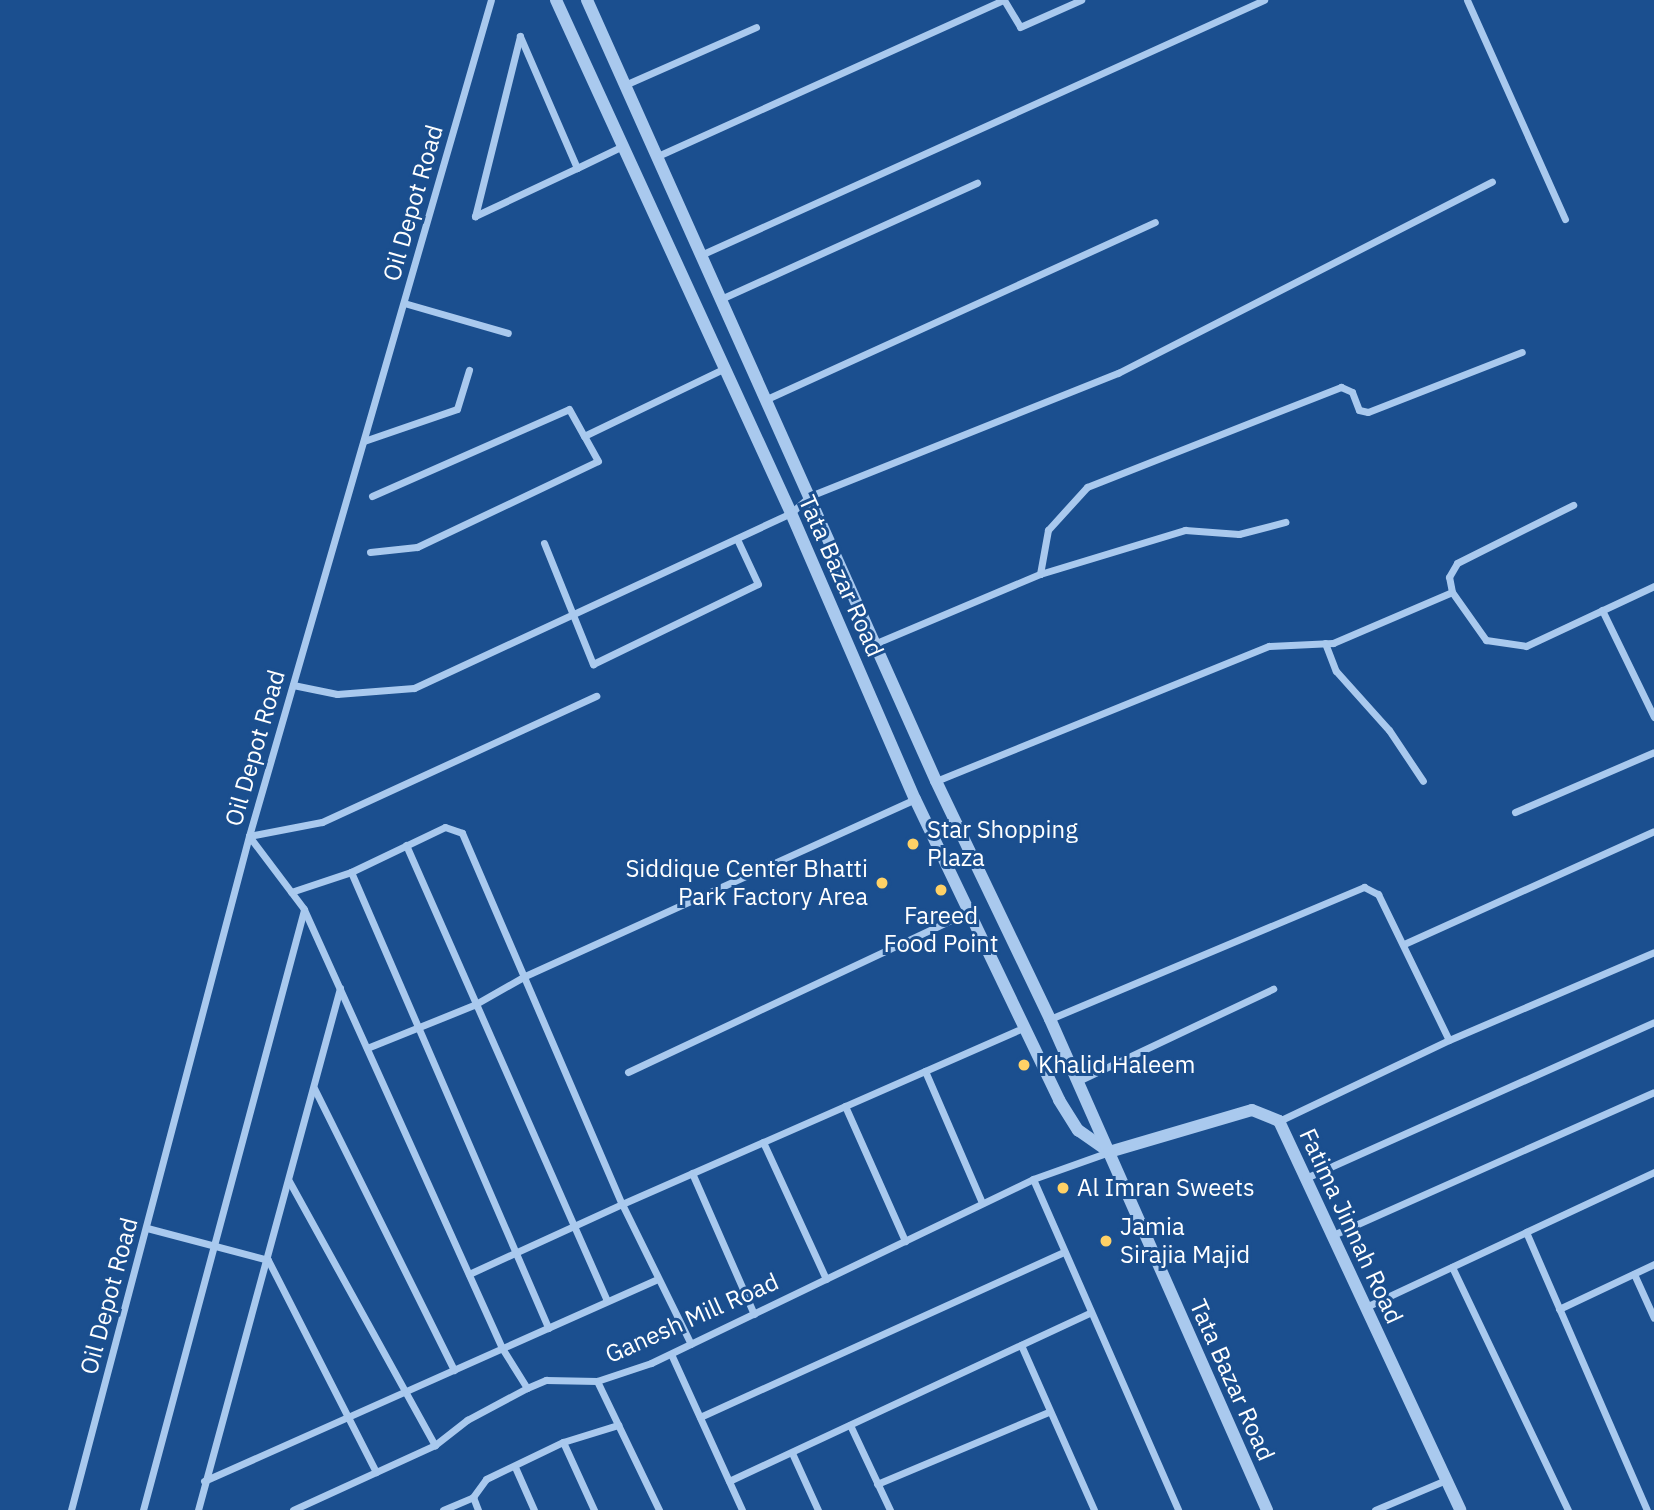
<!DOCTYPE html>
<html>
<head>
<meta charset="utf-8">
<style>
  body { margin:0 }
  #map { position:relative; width:1654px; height:1510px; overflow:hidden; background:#1b4f8f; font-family:"IBM Plex Sans",sans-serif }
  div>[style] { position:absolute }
  .minor>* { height:7px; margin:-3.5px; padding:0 3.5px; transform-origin:3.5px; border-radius:3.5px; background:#a9c9ee }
  .tertiary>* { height:12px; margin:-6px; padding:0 6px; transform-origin:6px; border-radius:6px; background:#a9c9ee }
  .dots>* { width:19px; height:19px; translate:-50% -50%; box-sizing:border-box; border:4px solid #1b4f8f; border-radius:50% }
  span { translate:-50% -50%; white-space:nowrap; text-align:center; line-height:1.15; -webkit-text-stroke:6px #1b4f8f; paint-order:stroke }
  .street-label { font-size:24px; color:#fff }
  .poi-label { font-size:24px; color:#fff }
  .left { translate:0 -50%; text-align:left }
  .right { translate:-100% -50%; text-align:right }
</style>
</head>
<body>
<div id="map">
  <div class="minor">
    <i style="left:1004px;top:0;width:31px;rotate:59deg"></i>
    <i style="left:1020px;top:27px;width:67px;rotate:-23.9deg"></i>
    <i style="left:1467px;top:0;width:240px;rotate:65.9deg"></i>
    <i style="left:627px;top:84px;width:141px;rotate:-23.8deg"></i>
    <i style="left:660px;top:155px;width:377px;rotate:-24.3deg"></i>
    <i style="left:577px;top:168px;width:144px;rotate:-113.4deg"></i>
    <i style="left:520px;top:36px;width:186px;rotate:104deg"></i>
    <i style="left:475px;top:216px;width:113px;rotate:-25.2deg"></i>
    <i style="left:577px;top:168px;width:51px;rotate:-25.6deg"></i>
    <i style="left:703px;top:254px;width:616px;rotate:-24.36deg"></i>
    <i style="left:723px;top:298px;width:279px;rotate:-24.4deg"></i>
    <i style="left:404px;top:303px;width:108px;rotate:16.1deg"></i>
    <i style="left:769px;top:398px;width:424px;rotate:-24.5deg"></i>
    <i style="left:364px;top:441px;width:98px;rotate:-19deg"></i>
    <i style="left:457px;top:409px;width:41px;rotate:-72.9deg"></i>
    <i style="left:372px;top:496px;width:215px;rotate:-23.8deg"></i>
    <i style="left:569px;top:409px;width:31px;rotate:61deg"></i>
    <i style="left:584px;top:436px;width:157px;rotate:-25.7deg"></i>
    <i style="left:544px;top:543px;width:131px;rotate:68deg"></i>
    <i style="left:593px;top:664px;width:183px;rotate:-25.9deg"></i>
    <i style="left:758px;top:584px;width:50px;rotate:-115deg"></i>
    <i style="left:370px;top:552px;width:47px;rotate:-6.1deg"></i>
    <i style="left:417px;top:547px;width:200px;rotate:-25.4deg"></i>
    <i style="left:598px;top:461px;width:29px;rotate:-119deg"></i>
    <i style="left:1040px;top:574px;width:152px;rotate:-16.9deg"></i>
    <i style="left:1185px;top:530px;width:54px;rotate:4.2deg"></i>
    <i style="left:1239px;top:534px;width:48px;rotate:-14.6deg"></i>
    <i style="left:1452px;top:592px;width:59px;rotate:54.7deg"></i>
    <i style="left:1486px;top:640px;width:40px;rotate:8.5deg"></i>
    <i style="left:1526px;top:646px;width:141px;rotate:-25.1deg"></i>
    <i style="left:1602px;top:610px;width:119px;rotate:64.1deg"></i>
    <i style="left:1325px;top:643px;width:30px;rotate:69deg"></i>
    <i style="left:1336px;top:671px;width:79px;rotate:48.1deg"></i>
    <i style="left:1389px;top:730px;width:61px;rotate:56.3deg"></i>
    <i style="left:874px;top:644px;width:180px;rotate:-22.9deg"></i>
    <i style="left:1040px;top:574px;width:45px;rotate:-79.7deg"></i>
    <i style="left:1048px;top:530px;width:58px;rotate:-47.8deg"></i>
    <i style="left:1087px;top:487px;width:273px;rotate:-21.5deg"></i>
    <i style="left:1341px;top:387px;width:12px;rotate:24deg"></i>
    <i style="left:1352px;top:392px;width:19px;rotate:69deg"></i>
    <i style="left:1359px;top:410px;width:9px;rotate:13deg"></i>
    <i style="left:1368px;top:412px;width:165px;rotate:-21.3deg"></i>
    <i style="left:293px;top:685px;width:45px;rotate:11.6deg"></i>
    <i style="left:337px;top:694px;width:77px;rotate:-4.5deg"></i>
    <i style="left:414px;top:688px;width:416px;rotate:-24.9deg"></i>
    <i style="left:791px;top:513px;width:25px;rotate:-42deg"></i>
    <i style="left:810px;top:496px;width:332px;rotate:-21.8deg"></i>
    <i style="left:1118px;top:373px;width:420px;rotate:-27.1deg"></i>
    <i style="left:936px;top:781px;width:359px;rotate:-22.1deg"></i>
    <i style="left:1269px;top:646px;width:64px;rotate:-2.7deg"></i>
    <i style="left:1333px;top:643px;width:129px;rotate:-23.2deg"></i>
    <i style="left:1452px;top:592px;width:15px;rotate:-101deg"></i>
    <i style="left:1449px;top:577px;width:16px;rotate:-60deg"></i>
    <i style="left:1457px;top:563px;width:130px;rotate:-26.6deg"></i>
    <i style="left:1515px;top:812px;width:151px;rotate:-23.3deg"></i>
    <i style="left:406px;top:845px;width:498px;rotate:66.2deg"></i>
    <i style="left:351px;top:872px;width:497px;rotate:66.6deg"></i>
    <i style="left:291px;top:892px;width:63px;rotate:-18.4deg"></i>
    <i style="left:351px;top:872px;width:104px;rotate:-25.6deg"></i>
    <i style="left:445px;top:827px;width:18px;rotate:19deg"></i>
    <i style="left:462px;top:833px;width:404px;rotate:66.7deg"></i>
    <i style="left:622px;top:1204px;width:440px;rotate:-23.7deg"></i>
    <i style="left:1404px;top:944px;width:274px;rotate:-24.3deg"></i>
    <i style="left:1050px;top:1019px;width:341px;rotate:-22.8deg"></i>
    <i style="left:1364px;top:887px;width:16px;rotate:27deg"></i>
    <i style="left:1378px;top:894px;width:162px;rotate:64.1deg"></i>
    <i style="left:367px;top:1048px;width:115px;rotate:-21.9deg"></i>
    <i style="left:474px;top:1005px;width:59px;rotate:-29.6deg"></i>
    <i style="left:525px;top:976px;width:428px;rotate:-24.4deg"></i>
    <i style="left:925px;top:1071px;width:144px;rotate:66.6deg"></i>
    <i style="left:628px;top:1072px;width:378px;rotate:-25.2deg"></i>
    <i style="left:1078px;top:1081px;width:216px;rotate:-25.3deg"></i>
    <i style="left:314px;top:1088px;width:315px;rotate:63.6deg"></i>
    <i style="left:845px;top:1106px;width:148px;rotate:66deg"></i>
    <i style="left:1279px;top:1121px;width:188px;rotate:-25.5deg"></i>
    <i style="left:1449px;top:1040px;width:223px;rotate:-23.2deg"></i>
    <i style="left:763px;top:1142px;width:151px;rotate:65.3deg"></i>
    <i style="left:692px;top:1173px;width:154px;rotate:66.3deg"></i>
    <i style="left:1308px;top:1177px;width:379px;rotate:-24.1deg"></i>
    <i style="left:1033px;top:1179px;width:361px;rotate:66.3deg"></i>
    <i style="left:289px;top:1181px;width:302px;rotate:61.1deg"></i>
    <i style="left:147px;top:1228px;width:125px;rotate:14.8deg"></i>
    <i style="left:268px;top:1260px;width:238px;rotate:63deg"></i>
    <i style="left:1526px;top:1232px;width:303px;rotate:66.5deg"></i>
    <i style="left:1333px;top:1235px;width:351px;rotate:-24deg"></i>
    <i style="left:1452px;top:1267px;width:269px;rotate:64.5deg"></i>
    <i style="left:469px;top:1274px;width:168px;rotate:-24.6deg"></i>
    <i style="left:622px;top:1204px;width:156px;rotate:63.8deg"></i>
    <i style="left:1634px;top:1274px;width:48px;rotate:65.6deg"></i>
    <i style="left:1366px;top:1307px;width:318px;rotate:-25.1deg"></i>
    <i style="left:1559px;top:1309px;width:105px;rotate:-25.3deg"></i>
    <i style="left:1021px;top:1345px;width:180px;rotate:66.1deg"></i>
    <i style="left:671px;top:1354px;width:171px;rotate:65.5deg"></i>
    <i style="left:597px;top:1381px;width:143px;rotate:64.3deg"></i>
    <i style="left:527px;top:1388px;width:47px;rotate:-122deg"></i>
    <i style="left:502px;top:1348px;width:482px;rotate:-114.3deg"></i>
    <i style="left:304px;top:909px;width:91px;rotate:-127deg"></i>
    <i style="left:249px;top:836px;width:74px;rotate:-10.9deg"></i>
    <i style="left:322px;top:822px;width:302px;rotate:-24.7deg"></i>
    <i style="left:700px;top:1417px;width:400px;rotate:-24.4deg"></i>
    <i style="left:850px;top:1425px;width:94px;rotate:64.8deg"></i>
    <i style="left:563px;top:1442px;width:75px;rotate:65.5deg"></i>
    <i style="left:792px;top:1453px;width:63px;rotate:65.5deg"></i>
    <i style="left:515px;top:1467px;width:47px;rotate:66.2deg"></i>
    <i style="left:204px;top:1481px;width:496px;rotate:-24deg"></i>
    <i style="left:729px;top:1481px;width:398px;rotate:-25deg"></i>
    <i style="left:877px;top:1484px;width:186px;rotate:-22.8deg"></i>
    <i style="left:473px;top:1497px;width:14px;rotate:69deg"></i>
    <i style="left:71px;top:1510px;width:697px;rotate:-75.21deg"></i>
    <i style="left:249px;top:836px;width:870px;rotate:-73.86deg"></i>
    <i style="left:143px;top:1510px;width:621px;rotate:-74.98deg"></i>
    <i style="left:198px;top:1510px;width:541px;rotate:-74.78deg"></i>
    <i style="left:293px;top:1510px;width:156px;rotate:-24.6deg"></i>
    <i style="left:435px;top:1445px;width:41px;rotate:-38deg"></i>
    <i style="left:467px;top:1420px;width:68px;rotate:-28.1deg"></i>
    <i style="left:527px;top:1388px;width:21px;rotate:-23deg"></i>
    <i style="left:546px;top:1380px;width:51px;rotate:1.1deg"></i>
    <i style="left:597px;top:1381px;width:57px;rotate:-18.4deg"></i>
    <i style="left:651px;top:1363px;width:424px;rotate:-25.7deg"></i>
    <i style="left:1033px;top:1179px;width:81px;rotate:-19.6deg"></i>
    <i style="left:443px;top:1510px;width:33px;rotate:-23deg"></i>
    <i style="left:473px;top:1497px;width:22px;rotate:-54deg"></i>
    <i style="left:486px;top:1479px;width:85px;rotate:-25.7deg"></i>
    <i style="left:563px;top:1442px;width:58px;rotate:-17.2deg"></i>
    <i style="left:1375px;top:1510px;width:77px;rotate:-22.9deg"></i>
  </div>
  <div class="tertiary">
    <i style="left:556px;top:0;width:564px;rotate:65.39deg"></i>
    <i style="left:791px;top:513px;width:312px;rotate:66.6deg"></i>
    <i style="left:915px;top:799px;width:334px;rotate:64.4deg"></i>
    <i style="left:1059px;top:1100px;width:36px;rotate:58deg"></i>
    <i style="left:1078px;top:1130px;width:38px;rotate:35deg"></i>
    <i style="left:587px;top:0;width:855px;rotate:65.92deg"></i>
    <i style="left:936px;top:781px;width:264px;rotate:64.4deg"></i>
    <i style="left:1050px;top:1019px;width:537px;rotate:66.16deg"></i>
    <i style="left:1109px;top:1152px;width:149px;rotate:-16.4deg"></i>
    <i style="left:1252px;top:1110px;width:29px;rotate:22deg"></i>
    <i style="left:1279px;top:1121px;width:429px;rotate:65deg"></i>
  </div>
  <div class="dots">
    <i style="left:913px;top:844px;background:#ffd166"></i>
    <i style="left:882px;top:883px;background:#ffd166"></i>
    <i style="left:941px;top:890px;background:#ffd166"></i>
    <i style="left:1024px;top:1065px;background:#ffd166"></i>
    <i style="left:1063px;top:1188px;background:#ffd166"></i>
    <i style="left:1106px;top:1241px;background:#ffd166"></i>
  </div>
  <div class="street-label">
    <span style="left:413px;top:203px;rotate:-74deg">Oil Depot Road</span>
    <span style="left:841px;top:576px;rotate:66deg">Tata Bazar Road</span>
    <span style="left:255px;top:748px;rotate:-74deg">Oil Depot Road</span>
    <span style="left:1351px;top:1226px;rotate:65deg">Fatima Jinnah Road</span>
    <span style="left:109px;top:1296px;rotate:-75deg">Oil Depot Road</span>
    <span style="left:692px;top:1318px;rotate:-24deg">Ganesh Mill Road</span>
    <span style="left:1232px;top:1380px;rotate:66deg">Tata Bazar Road</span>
  </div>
  <div class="poi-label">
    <span class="left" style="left:927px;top:844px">Star Shopping<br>Plaza</span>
    <span class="right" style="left:868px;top:883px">Siddique Center Bhatti<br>Park Factory Area</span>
    <span style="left:941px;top:930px">Fareed<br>Food Point</span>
    <span class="left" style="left:1038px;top:1065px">Khalid Haleem</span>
    <span class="left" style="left:1077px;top:1188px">Al Imran Sweets</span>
    <span class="left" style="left:1120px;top:1241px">Jamia<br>Sirajia Majid</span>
  </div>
</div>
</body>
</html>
